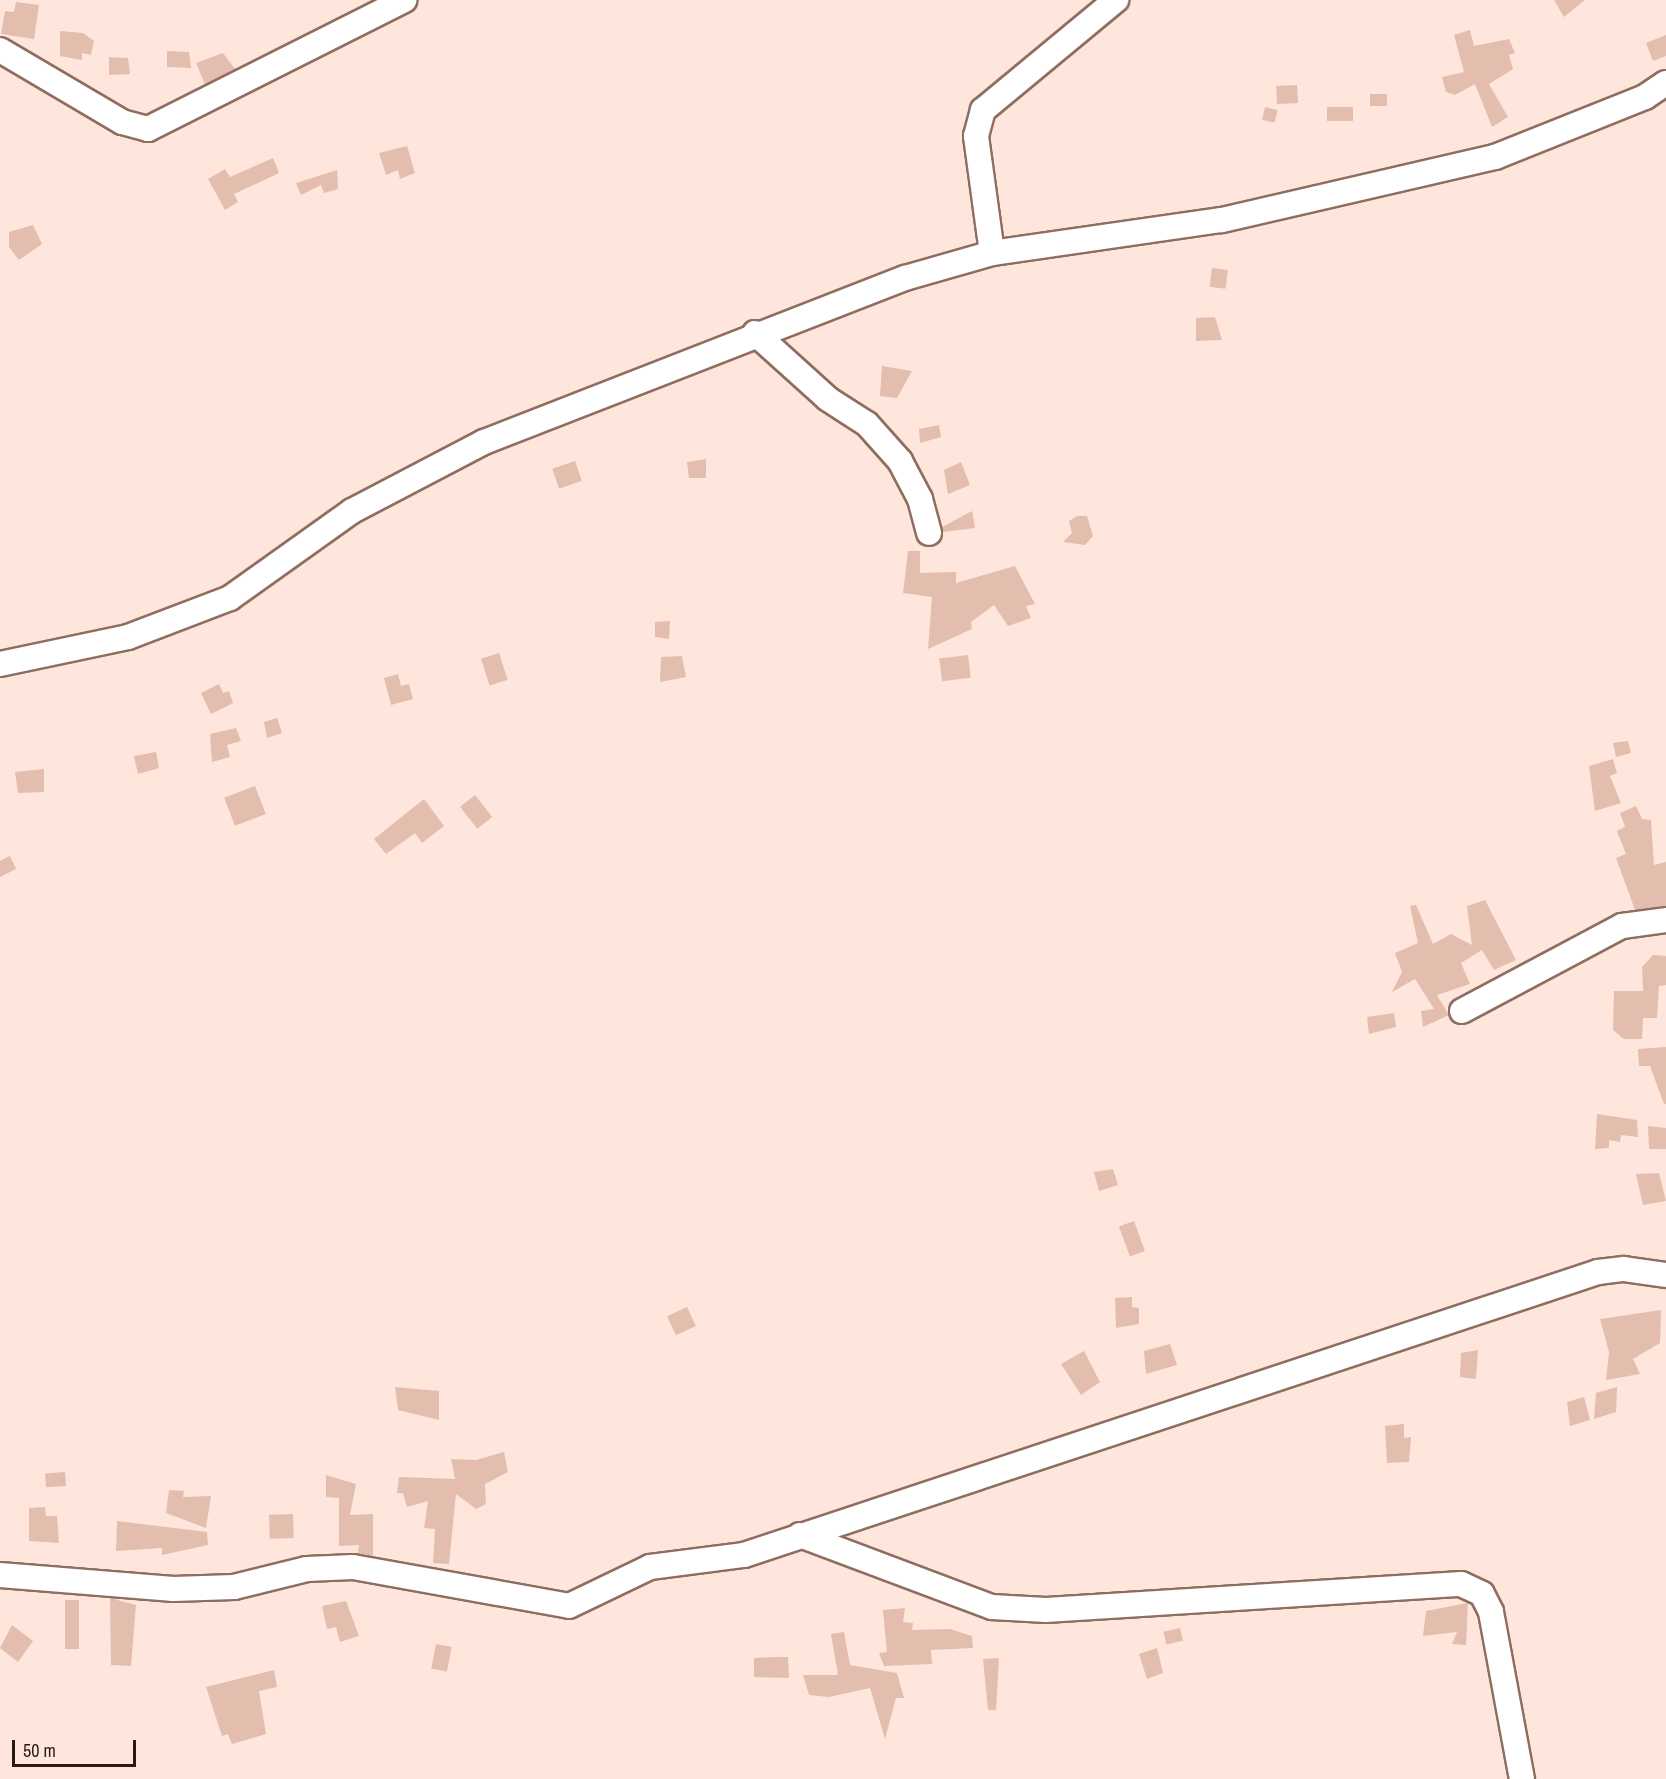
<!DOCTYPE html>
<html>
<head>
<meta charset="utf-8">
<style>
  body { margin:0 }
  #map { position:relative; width:1666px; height:1779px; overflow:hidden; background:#fee6dc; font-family:"Archivo Narrow",sans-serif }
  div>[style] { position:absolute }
  .building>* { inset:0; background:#e3bdae; transform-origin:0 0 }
  .roads { filter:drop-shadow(2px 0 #8f6d5f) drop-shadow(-2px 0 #8f6d5f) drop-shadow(0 2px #8f6d5f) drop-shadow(0 -2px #8f6d5f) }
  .minor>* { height:24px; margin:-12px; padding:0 12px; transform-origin:12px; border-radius:12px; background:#fff }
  span { translate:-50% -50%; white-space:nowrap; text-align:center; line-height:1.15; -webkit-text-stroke:4.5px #fee6dc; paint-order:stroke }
  .scale { position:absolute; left:12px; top:1740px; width:124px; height:27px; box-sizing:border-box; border:3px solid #281b15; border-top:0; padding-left:8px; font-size:18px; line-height:21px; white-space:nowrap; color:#281b15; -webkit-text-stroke:4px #fee6dc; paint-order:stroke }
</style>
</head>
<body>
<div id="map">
  <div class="building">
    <i style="clip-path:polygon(1554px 0,1585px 0,1564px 17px)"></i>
    <i style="clip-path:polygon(16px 2px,39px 5px,34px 39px,1px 34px,5px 11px,14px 12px)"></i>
    <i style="clip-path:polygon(1470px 30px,1474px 46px,1509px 39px,1515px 53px,1509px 55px,1513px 69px,1489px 84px,1508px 117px,1492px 127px,1475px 84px,1455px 95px,1446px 92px,1442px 77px,1464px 72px,1454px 35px)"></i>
    <i style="clip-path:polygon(60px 31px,83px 33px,94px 41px,91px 55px,82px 53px,82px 60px,60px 56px)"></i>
    <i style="clip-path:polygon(1666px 35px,1666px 56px,1653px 61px,1646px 43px)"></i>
    <i style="clip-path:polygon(167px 51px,189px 52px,191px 68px,167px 67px)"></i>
    <i style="clip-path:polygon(223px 53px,235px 69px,205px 84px,196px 63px)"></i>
    <i style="clip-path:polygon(109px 57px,128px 58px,130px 74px,109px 75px)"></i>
    <i style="left:1297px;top:85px;width:18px;height:21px;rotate:87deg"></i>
    <i style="left:1370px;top:94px;width:17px;height:12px"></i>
    <i style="left:1265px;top:107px;width:13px;height:13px;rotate:13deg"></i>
    <i style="left:1327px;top:107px;width:26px;height:14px"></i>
    <i style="clip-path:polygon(407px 146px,415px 173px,400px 179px,398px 170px,386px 175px,379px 153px)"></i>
    <i style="clip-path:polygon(273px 158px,279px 173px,234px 194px,238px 202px,225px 210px,208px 179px,225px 169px,230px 177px)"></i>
    <i style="clip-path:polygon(337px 170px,338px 189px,324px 193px,321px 185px,301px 195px,296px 183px)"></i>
    <i style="clip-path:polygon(33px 225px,42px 244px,19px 260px,9px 247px,9px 232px)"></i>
    <i style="left:1212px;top:268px;width:16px;height:19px;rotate:7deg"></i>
    <i style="clip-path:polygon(1215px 317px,1222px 340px,1196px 341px,1196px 318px)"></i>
    <i style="clip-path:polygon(882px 366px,912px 371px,897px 398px,880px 396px)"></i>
    <i style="clip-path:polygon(939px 425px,941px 437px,920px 443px,919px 429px)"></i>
    <i style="clip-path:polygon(706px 459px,706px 478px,689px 478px,687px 462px)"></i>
    <i style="left:575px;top:461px;width:21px;height:24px;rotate:71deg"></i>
    <i style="clip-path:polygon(961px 462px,970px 485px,948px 494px,944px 470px)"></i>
    <i style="clip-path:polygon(972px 511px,975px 528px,943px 532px,942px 527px)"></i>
    <i style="clip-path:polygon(1077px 516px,1087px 516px,1093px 536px,1085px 545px,1063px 542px,1072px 533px,1069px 521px)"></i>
    <i style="clip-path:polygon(908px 551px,920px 551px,920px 573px,956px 572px,956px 583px,1015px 566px,1035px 604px,1026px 606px,1031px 618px,1008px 626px,994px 605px,971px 622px,972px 629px,928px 649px,932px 597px,903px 593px)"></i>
    <i style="clip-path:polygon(670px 621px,669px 639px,655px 637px,655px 622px)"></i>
    <i style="left:499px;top:653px;width:28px;height:19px;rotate:72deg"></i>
    <i style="left:968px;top:655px;width:23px;height:29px;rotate:83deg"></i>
    <i style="clip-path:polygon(682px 656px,686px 677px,660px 682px,661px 657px)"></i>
    <i style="clip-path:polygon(398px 674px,401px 686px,409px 684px,413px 699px,391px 705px,384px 678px)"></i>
    <i style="clip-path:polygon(219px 684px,223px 693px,229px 691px,233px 703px,211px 714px,201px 693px)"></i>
    <i style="clip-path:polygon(277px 718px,282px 733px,267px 738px,264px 722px)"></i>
    <i style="clip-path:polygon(236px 728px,241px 741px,227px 745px,230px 757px,212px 762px,210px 734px)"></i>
    <i style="clip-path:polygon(1628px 741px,1631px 753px,1616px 757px,1613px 743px)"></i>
    <i style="clip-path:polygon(156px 752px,159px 768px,138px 774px,134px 756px)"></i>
    <i style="clip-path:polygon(1613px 759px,1617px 773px,1610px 776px,1621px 803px,1595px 811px,1589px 766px)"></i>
    <i style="clip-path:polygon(44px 769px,44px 792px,18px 793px,15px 772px)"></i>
    <i style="left:255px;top:786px;width:30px;height:33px;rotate:69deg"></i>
    <i style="left:475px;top:795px;width:28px;height:19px;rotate:52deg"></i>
    <i style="clip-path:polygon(424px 799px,444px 826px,422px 843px,415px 833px,386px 854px,374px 839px)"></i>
    <i style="clip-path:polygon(1636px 806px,1642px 819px,1651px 820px,1654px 865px,1666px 862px,1666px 906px,1635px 910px,1616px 858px,1626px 854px,1617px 831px,1625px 827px,1620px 813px)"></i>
    <i style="clip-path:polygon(10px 856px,16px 869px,0 877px,0 861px)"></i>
    <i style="clip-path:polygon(1485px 900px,1516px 960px,1494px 970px,1482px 950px,1461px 963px,1470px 984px,1437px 995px,1449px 1015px,1423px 1027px,1421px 1011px,1434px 1009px,1415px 979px,1392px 992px,1402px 972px,1395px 953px,1418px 943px,1410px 906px,1416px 905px,1433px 944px,1451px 934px,1472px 945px,1467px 906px)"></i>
    <i style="clip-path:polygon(1653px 955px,1666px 956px,1666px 985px,1659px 986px,1657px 1018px,1643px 1018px,1642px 1039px,1624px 1039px,1613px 1030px,1614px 991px,1643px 991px,1642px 967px)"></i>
    <i style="clip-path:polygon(1394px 1013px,1396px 1027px,1369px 1034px,1367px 1017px)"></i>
    <i style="clip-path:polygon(1666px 1047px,1666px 1104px,1664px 1104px,1650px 1066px,1639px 1066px,1638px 1049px)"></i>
    <i style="clip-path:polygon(1597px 1114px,1637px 1120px,1638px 1137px,1621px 1135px,1620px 1142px,1609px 1140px,1609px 1148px,1595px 1149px)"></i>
    <i style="clip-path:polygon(1648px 1126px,1666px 1128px,1666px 1149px,1649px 1149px)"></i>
    <i style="clip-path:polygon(1113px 1169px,1118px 1185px,1099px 1191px,1094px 1172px)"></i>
    <i style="clip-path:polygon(1659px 1173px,1666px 1201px,1643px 1205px,1636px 1174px)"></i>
    <i style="left:1134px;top:1221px;width:32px;height:16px;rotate:70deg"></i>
    <i style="clip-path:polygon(1132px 1297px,1132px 1307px,1139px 1308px,1139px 1324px,1116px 1328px,1115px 1298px)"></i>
    <i style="left:687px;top:1307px;width:21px;height:22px;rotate:65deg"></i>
    <i style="clip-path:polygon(1661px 1310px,1660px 1343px,1633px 1359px,1640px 1374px,1606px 1380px,1609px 1352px,1600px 1319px)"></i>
    <i style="clip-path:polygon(1170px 1344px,1177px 1365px,1146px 1374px,1144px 1351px)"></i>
    <i style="clip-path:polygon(1478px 1350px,1476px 1379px,1460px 1377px,1461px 1353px)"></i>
    <i style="clip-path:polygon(1084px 1351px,1100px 1382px,1081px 1395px,1061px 1364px)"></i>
    <i style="clip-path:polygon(395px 1387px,439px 1391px,439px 1420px,398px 1410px)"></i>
    <i style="clip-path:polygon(1617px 1387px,1616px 1412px,1594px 1419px,1596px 1393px)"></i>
    <i style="clip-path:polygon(1584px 1397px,1590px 1420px,1570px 1426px,1567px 1402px)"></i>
    <i style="clip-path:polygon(1404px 1424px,1404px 1438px,1411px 1437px,1409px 1462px,1387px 1463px,1385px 1426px)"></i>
    <i style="clip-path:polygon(504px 1452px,508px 1472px,485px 1484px,486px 1504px,476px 1509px,456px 1494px,449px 1564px,433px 1563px,435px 1529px,424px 1528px,428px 1501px,407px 1507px,403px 1493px,397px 1493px,399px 1477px,455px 1479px,451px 1459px,476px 1460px)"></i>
    <i style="left:65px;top:1472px;width:14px;height:20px;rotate:86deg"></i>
    <i style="clip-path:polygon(326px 1475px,356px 1484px,350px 1515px,373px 1514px,373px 1556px,358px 1553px,359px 1545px,339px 1546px,339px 1498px,326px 1497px)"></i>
    <i style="clip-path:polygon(169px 1490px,184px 1491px,183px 1497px,211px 1496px,206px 1528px,166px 1513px)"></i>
    <i style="clip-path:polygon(45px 1507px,46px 1516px,57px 1516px,59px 1543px,29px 1541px,29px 1508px)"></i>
    <i style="left:293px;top:1514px;width:24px;height:24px;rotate:88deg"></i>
    <i style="clip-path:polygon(117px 1521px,207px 1532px,208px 1545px,162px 1555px,162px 1548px,116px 1551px)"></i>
    <i style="clip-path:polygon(110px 1598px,136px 1605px,131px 1666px,111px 1665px)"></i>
    <i style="left:65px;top:1600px;width:14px;height:49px"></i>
    <i style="clip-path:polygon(346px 1601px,359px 1636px,340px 1642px,336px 1627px,327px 1629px,322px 1606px)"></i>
    <i style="clip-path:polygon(1468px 1603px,1466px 1645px,1452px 1644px,1457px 1632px,1423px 1636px,1426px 1611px)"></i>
    <i style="clip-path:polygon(905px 1608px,903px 1622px,913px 1623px,912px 1630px,950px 1629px,972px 1636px,973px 1648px,931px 1650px,932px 1664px,884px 1666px,879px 1653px,887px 1652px,883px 1610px)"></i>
    <i style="clip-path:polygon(12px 1625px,33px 1641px,18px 1662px,0 1648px)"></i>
    <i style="left:1180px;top:1628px;width:13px;height:17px;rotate:77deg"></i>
    <i style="clip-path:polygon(844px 1632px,850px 1665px,897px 1673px,904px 1698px,896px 1698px,885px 1739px,870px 1688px,829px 1697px,809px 1695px,803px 1675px,838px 1675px,831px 1634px)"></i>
    <i style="left:436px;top:1644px;width:16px;height:25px;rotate:11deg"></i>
    <i style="clip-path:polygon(1157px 1648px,1163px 1673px,1147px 1679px,1139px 1654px)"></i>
    <i style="clip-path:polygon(775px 1657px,788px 1657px,789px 1678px,754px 1677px,754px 1658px)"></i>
    <i style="clip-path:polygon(999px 1658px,996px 1710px,988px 1710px,983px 1659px)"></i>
    <i style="clip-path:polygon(274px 1670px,277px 1687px,259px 1691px,266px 1734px,232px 1744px,228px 1734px,222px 1736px,206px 1687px)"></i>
  </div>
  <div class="roads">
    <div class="minor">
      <i style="left:0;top:50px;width:142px;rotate:30.5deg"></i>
      <i style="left:122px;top:122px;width:27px;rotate:15deg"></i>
      <i style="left:148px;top:129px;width:287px;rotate:-26.7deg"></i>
      <i style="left:992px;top:253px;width:118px;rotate:-97.8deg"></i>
      <i style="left:976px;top:136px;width:27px;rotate:-75deg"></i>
      <i style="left:983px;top:110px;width:173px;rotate:-39.6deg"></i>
      <i style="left:755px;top:333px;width:98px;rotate:42.1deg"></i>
      <i style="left:828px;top:399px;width:46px;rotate:32.7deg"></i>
      <i style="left:867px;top:424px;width:50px;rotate:48.3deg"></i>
      <i style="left:900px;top:461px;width:43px;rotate:62.2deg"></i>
      <i style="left:920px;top:499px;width:35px;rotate:75deg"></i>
      <i style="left:0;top:664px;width:131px;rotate:-11.9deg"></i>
      <i style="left:128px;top:637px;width:109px;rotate:-20.9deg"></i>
      <i style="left:230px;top:598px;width:150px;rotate:-35.5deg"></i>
      <i style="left:352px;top:511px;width:149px;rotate:-27.6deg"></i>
      <i style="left:484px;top:442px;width:452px;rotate:-21.3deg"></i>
      <i style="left:905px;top:278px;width:91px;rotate:-16deg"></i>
      <i style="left:992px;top:253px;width:232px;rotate:-8.2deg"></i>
      <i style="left:1222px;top:220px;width:280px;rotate:-13deg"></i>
      <i style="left:1495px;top:157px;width:162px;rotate:-21.8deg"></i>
      <i style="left:1645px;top:97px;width:25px;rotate:-34deg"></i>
      <i style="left:1462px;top:1011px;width:181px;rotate:-28deg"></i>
      <i style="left:1622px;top:926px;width:44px;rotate:-7.8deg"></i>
      <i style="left:800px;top:1535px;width:205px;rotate:20.6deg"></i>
      <i style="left:992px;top:1607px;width:54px;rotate:3.2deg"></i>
      <i style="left:1046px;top:1610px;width:416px;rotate:-3.6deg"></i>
      <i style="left:1461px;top:1584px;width:23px;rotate:25deg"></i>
      <i style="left:1482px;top:1594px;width:20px;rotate:63deg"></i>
      <i style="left:1491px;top:1612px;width:170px;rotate:79.5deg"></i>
      <i style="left:0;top:1575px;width:174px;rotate:4.6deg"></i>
      <i style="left:173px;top:1589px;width:61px;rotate:-1.9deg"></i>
      <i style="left:234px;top:1587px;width:75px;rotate:-13.9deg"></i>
      <i style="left:307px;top:1569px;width:46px;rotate:-2.5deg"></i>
      <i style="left:353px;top:1567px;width:219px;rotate:10.2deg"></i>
      <i style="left:569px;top:1606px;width:90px;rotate:-25.7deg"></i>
      <i style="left:650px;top:1567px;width:95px;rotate:-7.3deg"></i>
      <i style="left:744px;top:1555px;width:900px;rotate:-18.33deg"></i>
      <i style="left:1598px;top:1272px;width:26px;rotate:-7deg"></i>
      <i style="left:1624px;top:1269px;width:42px;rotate:8.1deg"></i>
    </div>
  </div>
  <div class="scale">50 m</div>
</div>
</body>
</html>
